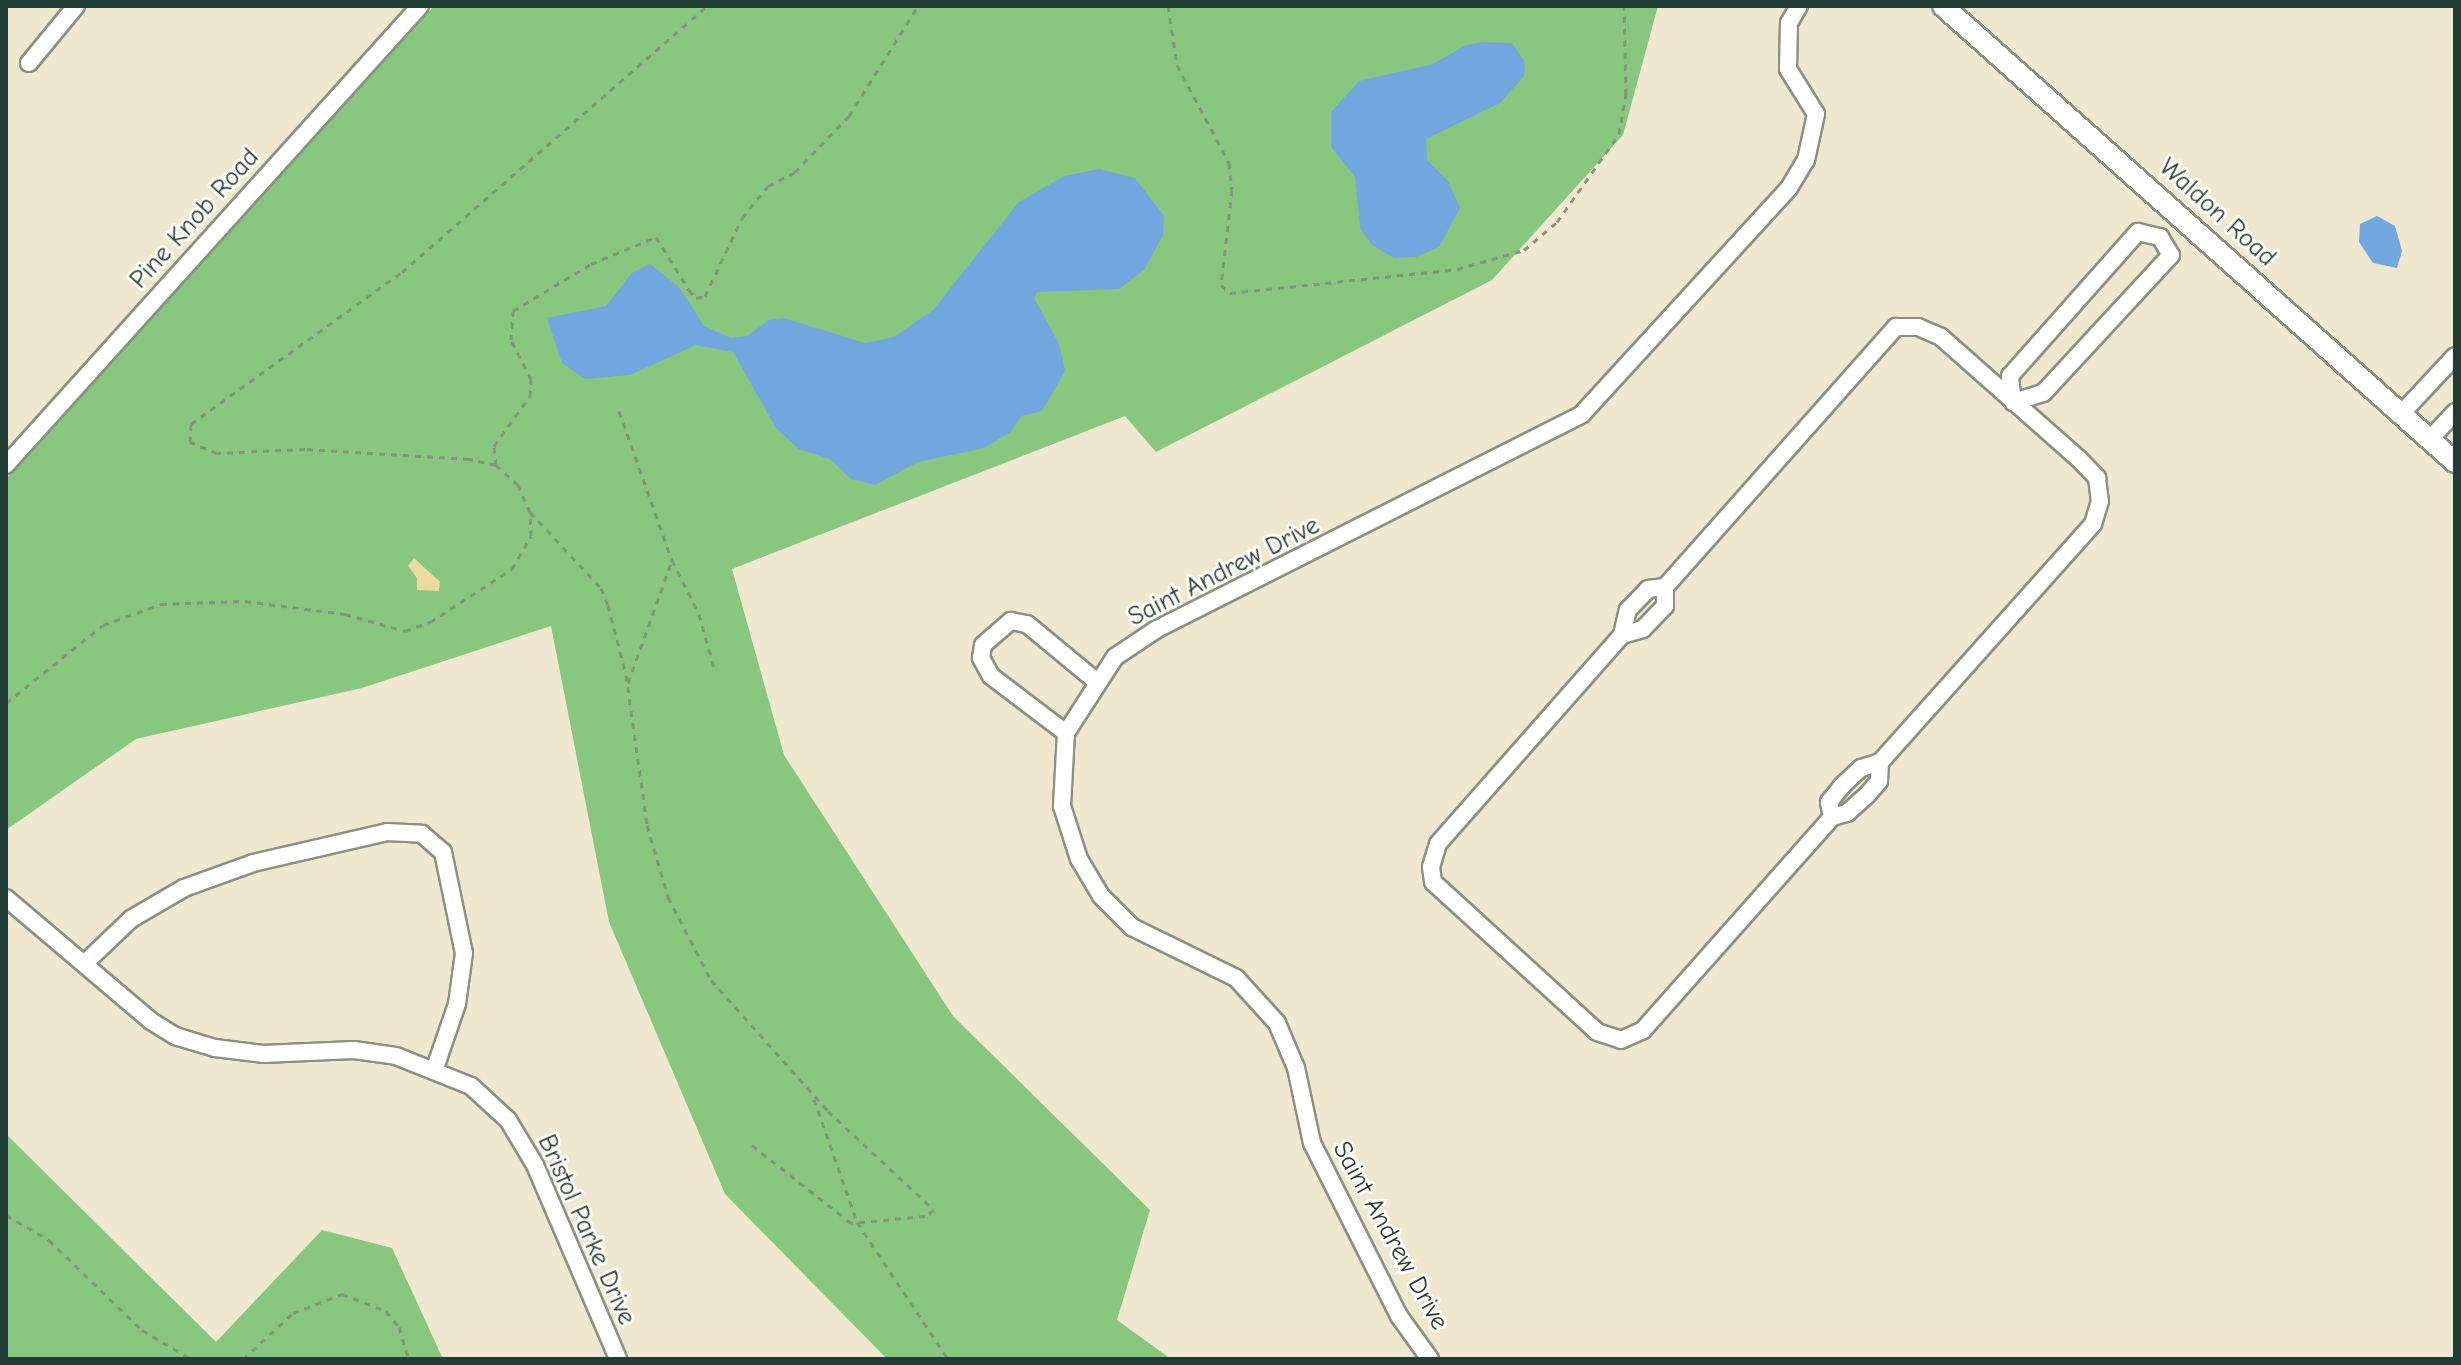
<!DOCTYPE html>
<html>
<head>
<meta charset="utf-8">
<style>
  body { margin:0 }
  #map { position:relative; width:2461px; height:1365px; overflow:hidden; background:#f0e8ce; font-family:"Comic Neue",sans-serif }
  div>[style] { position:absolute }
  .green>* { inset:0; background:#88c77e }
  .sand>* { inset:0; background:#eeda9e }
  .water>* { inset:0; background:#73a7df }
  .path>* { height:3px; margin-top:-1.5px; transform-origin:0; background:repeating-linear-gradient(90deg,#889281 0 6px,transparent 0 12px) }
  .roads { filter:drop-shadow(2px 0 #889281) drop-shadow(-2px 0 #889281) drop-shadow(0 2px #889281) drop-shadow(0 -2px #889281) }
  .minor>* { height:16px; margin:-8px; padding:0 8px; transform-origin:8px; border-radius:8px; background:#fff }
  .tertiary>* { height:20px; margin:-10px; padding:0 10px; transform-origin:10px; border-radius:10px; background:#fff }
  span { translate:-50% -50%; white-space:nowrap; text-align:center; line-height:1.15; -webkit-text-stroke:6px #fdfcf7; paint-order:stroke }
  .street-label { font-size:26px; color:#1f3d34 }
  .frame { position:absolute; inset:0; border:8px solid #1f3d34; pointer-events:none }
</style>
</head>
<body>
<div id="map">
  <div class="green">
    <i style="clip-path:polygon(434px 6px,1658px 6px,1623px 135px,1492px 280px,1156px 452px,1125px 416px,732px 569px,784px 755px,953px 1016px,1150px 1210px,1117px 1320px,1171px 1359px,887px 1359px,725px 1194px,609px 922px,551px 626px,362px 688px,136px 739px,6px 830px,6px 479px)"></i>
    <i style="clip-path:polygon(6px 1134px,216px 1342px,322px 1230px,392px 1248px,443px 1359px,6px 1359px)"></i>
  </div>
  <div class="sand">
    <i style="clip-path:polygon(414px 558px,440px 582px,439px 591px,417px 590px,417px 578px,408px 566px)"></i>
  </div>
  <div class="water">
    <i style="clip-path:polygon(1483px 42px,1512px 43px,1525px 62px,1524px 76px,1500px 103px,1426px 139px,1427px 160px,1448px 181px,1460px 208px,1439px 247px,1416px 257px,1394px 258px,1372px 245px,1360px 228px,1355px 177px,1331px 147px,1331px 112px,1359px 81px,1433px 64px,1466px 45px)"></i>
    <i style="clip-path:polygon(1099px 169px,1135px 178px,1164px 216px,1163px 235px,1144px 270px,1119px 289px,1037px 292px,1034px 298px,1059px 344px,1065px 371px,1042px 411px,1021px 416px,1011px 432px,984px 448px,918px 462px,875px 485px,851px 479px,830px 459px,799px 449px,776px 428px,733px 352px,696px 345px,630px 375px,585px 379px,562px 363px,547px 318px,606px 306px,632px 273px,650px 264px,679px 287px,704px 326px,731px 338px,747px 336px,769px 320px,784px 318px,865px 343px,894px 337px,933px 310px,1019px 202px,1064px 176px)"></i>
    <i style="clip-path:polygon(2377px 216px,2395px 226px,2402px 251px,2397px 268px,2373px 263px,2359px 242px,2360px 224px)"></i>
  </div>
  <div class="path">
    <i style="left:1168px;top:6px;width:60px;rotate:81.3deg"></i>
    <i style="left:1177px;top:65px;width:111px;rotate:62deg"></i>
    <i style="left:1229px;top:163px;width:27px;rotate:84deg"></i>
    <i style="left:1232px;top:190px;width:96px;rotate:96.6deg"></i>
    <i style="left:1221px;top:285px;width:12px;rotate:42deg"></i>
    <i style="left:1230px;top:293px;width:228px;rotate:-6deg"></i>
    <i style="left:1457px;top:269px;width:70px;rotate:-15.8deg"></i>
    <i style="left:1524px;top:250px;width:43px;rotate:-40.3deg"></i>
    <i style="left:1557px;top:222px;width:108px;rotate:-54.8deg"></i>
    <i style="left:1619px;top:134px;width:41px;rotate:-80.1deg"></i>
    <i style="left:1626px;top:94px;width:88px;rotate:-91.3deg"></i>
    <i style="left:619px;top:411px;width:159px;rotate:70.5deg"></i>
    <i style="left:496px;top:465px;width:19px;rotate:-96deg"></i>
    <i style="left:494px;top:446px;width:62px;rotate:-54.2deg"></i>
    <i style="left:530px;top:396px;width:17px;rotate:-87deg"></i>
    <i style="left:531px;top:379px;width:44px;rotate:-117.1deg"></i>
    <i style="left:511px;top:340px;width:29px;rotate:-86deg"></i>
    <i style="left:513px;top:311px;width:91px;rotate:-31.1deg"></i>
    <i style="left:591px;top:264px;width:70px;rotate:-22.6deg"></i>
    <i style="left:656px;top:237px;width:62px;rotate:58.1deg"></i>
    <i style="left:689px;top:290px;width:11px;rotate:49deg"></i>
    <i style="left:696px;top:298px;width:9px;rotate:-13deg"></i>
    <i style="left:705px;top:296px;width:86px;rotate:-64.6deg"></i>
    <i style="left:742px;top:218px;width:41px;rotate:-50.9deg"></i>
    <i style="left:768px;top:186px;width:30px;rotate:-27deg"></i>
    <i style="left:795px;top:172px;width:78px;rotate:-46deg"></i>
    <i style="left:849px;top:116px;width:130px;rotate:-57.9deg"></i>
    <i style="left:530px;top:512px;width:104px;rotate:46.9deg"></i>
    <i style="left:601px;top:588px;width:18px;rotate:68deg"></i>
    <i style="left:608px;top:605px;width:72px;rotate:75.6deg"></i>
    <i style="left:626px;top:675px;width:151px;rotate:82deg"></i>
    <i style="left:647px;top:825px;width:75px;rotate:73.7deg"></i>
    <i style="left:668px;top:897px;width:93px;rotate:62.6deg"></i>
    <i style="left:711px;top:980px;width:176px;rotate:48.2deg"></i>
    <i style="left:828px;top:1111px;width:145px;rotate:43deg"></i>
    <i style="left:934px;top:1210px;width:11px;rotate:146deg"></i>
    <i style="left:925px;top:1216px;width:74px;rotate:174.6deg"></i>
    <i style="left:851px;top:1223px;width:126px;rotate:-141.8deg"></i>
    <i style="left:628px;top:683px;width:131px;rotate:-70.3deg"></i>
    <i style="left:672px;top:560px;width:60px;rotate:63.4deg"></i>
    <i style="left:699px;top:614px;width:56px;rotate:74.5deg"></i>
    <i style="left:6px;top:703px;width:124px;rotate:-38.8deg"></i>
    <i style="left:103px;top:625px;width:62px;rotate:-19.9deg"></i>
    <i style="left:161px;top:604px;width:84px;rotate:-2deg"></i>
    <i style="left:245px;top:601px;width:101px;rotate:7.4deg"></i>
    <i style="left:345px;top:614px;width:62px;rotate:15.8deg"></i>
    <i style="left:405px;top:631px;width:27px;rotate:-20deg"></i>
    <i style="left:430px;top:622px;width:98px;rotate:-32.9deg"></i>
    <i style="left:512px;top:569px;width:38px;rotate:-60deg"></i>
    <i style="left:531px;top:536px;width:24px;rotate:-92deg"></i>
    <i style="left:530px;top:512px;width:30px;rotate:-114deg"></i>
    <i style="left:518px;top:485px;width:30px;rotate:-138deg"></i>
    <i style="left:496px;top:465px;width:28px;rotate:-167deg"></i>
    <i style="left:469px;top:459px;width:164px;rotate:-176.5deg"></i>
    <i style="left:305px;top:449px;width:88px;rotate:177.4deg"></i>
    <i style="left:217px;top:453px;width:29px;rotate:-158deg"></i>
    <i style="left:190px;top:442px;width:18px;rotate:-87deg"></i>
    <i style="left:191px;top:424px;width:260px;rotate:-35.8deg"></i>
    <i style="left:402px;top:272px;width:405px;rotate:-41.1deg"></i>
    <i style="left:814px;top:1099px;width:130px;rotate:70.7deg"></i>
    <i style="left:857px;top:1222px;width:164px;rotate:56.4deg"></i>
    <i style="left:6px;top:1215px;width:50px;rotate:30.2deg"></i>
    <i style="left:49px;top:1240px;width:129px;rotate:44.1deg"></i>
    <i style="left:142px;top:1330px;width:57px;rotate:30.6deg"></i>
    <i style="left:243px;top:1359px;width:68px;rotate:-42.6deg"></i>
    <i style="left:293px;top:1313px;width:53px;rotate:-21.2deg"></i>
    <i style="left:342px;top:1294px;width:47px;rotate:21.1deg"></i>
    <i style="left:386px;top:1311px;width:21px;rotate:51deg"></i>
    <i style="left:399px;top:1327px;width:34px;rotate:73deg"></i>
  </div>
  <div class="roads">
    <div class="minor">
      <i style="left:29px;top:63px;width:74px;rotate:-50.5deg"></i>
      <i style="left:2138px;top:232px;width:23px;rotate:13deg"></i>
      <i style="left:2160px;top:237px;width:21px;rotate:59deg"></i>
      <i style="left:2171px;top:255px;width:188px;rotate:132.8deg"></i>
      <i style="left:2043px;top:393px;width:31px;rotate:163deg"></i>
      <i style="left:2013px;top:402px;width:26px;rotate:-97deg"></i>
      <i style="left:2010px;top:376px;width:193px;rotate:-48.4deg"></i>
      <i style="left:2401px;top:414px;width:79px;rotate:-47deg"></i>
      <i style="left:2430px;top:439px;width:37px;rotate:-47deg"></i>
      <i style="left:6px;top:465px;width:618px;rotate:-47.95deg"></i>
      <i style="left:1665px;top:587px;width:19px;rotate:90deg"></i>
      <i style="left:1665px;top:606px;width:32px;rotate:134deg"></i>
      <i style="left:1643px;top:629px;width:22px;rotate:164deg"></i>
      <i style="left:1622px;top:635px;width:26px;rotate:-77deg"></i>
      <i style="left:1628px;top:610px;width:29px;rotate:-46deg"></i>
      <i style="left:1648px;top:589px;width:17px;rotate:-7deg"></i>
      <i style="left:1665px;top:587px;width:348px;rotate:-48.4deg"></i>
      <i style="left:1896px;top:327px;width:22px"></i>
      <i style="left:1918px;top:327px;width:25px;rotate:23deg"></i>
      <i style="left:1941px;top:337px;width:183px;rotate:41.5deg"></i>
      <i style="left:2078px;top:458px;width:28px;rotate:46deg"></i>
      <i style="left:2097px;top:478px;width:23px;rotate:83deg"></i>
      <i style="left:2100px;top:501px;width:24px;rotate:107deg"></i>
      <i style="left:2093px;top:524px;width:319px;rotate:131.8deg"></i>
      <i style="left:1622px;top:635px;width:278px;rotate:131.4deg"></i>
      <i style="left:1438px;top:844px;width:24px;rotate:107deg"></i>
      <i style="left:1431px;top:867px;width:15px;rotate:82deg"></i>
      <i style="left:1433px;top:882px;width:222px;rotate:42.4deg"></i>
      <i style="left:1597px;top:1032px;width:25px;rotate:18deg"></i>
      <i style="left:1621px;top:1040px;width:24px;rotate:-24deg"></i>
      <i style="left:1643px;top:1030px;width:285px;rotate:-48.4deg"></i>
      <i style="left:1832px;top:817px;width:16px;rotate:-15deg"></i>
      <i style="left:1847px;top:813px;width:27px;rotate:-42deg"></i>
      <i style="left:1867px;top:795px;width:18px;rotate:-49deg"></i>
      <i style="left:1879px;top:781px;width:19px;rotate:-87deg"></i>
      <i style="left:1880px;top:762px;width:20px;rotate:162deg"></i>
      <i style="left:1861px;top:768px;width:26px;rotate:137deg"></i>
      <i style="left:1842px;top:786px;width:21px;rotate:129deg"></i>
      <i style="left:1829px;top:802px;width:15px;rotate:79deg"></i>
      <i style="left:1066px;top:733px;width:94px;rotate:-142.8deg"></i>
      <i style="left:991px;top:676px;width:21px;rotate:-119deg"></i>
      <i style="left:981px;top:658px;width:13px;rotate:-81deg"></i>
      <i style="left:983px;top:645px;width:37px;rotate:-41deg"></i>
      <i style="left:1011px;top:621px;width:16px;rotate:11deg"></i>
      <i style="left:1027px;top:624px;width:89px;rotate:39.6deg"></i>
      <i style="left:6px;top:898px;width:190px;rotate:40.3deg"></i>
      <i style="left:151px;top:1021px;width:28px;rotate:32deg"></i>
      <i style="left:175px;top:1036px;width:42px;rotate:16.7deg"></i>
      <i style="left:215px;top:1048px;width:48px;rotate:7.1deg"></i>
      <i style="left:263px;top:1054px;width:91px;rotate:-2.5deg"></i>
      <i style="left:354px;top:1050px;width:42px;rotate:8.1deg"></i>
      <i style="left:396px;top:1056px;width:81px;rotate:21.8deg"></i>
      <i style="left:471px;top:1086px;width:50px;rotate:42.6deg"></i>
      <i style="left:508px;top:1120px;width:52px;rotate:59deg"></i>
      <i style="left:535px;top:1165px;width:211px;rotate:66.8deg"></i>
      <i style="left:86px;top:962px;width:62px;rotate:-43.7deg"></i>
      <i style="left:131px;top:919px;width:61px;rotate:-30.3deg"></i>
      <i style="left:184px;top:888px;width:73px;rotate:-19.9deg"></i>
      <i style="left:253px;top:863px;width:138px;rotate:-13deg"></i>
      <i style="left:387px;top:832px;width:35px;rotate:3deg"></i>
      <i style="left:422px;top:834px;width:28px;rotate:41deg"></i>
      <i style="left:443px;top:852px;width:103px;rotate:78.3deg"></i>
      <i style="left:464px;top:953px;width:51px;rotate:97.8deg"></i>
      <i style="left:457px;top:1004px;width:68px;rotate:109deg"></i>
      <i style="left:1430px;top:1359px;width:53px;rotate:-125.8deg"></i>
      <i style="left:1399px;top:1316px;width:194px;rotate:-116.7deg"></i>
      <i style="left:1312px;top:1143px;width:77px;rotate:-102deg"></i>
      <i style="left:1296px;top:1068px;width:49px;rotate:-112.9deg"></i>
      <i style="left:1277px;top:1023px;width:61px;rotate:-132.3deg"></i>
      <i style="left:1236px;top:978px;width:116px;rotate:-153.9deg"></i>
      <i style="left:1132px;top:927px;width:44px;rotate:-135deg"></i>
      <i style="left:1101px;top:896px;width:43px;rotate:-120.7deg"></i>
      <i style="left:1079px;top:859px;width:56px;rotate:-107.8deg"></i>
      <i style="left:1062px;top:806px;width:73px;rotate:-86.9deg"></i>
      <i style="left:1066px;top:733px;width:90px;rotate:-57.2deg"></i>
      <i style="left:1115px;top:657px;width:50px;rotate:-33.7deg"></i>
      <i style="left:1157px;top:629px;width:476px;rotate:-26.8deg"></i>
      <i style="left:1582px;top:414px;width:306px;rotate:-47.5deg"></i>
      <i style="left:1789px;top:188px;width:33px;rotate:-59deg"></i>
      <i style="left:1806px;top:160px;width:47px;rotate:-77.7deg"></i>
      <i style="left:1816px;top:114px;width:53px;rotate:-121.9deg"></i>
      <i style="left:1788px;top:69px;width:46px;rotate:-88.8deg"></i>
      <i style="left:1789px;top:23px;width:20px;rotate:-60deg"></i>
    </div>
    <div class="tertiary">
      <i style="left:1943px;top:6px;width:686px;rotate:41.69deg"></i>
    </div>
  </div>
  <div class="street-label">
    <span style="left:2217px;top:213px;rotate:42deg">Waldon Road</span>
    <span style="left:195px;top:219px;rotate:-48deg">Pine Knob Road</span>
    <span style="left:1224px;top:572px;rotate:-27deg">Saint Andrew Drive</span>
    <span style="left:586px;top:1230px;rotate:66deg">Bristol Parke Drive</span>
    <span style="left:1390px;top:1236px;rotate:61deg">Saint Andrew Drive</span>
  </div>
  <div class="frame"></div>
</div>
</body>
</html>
